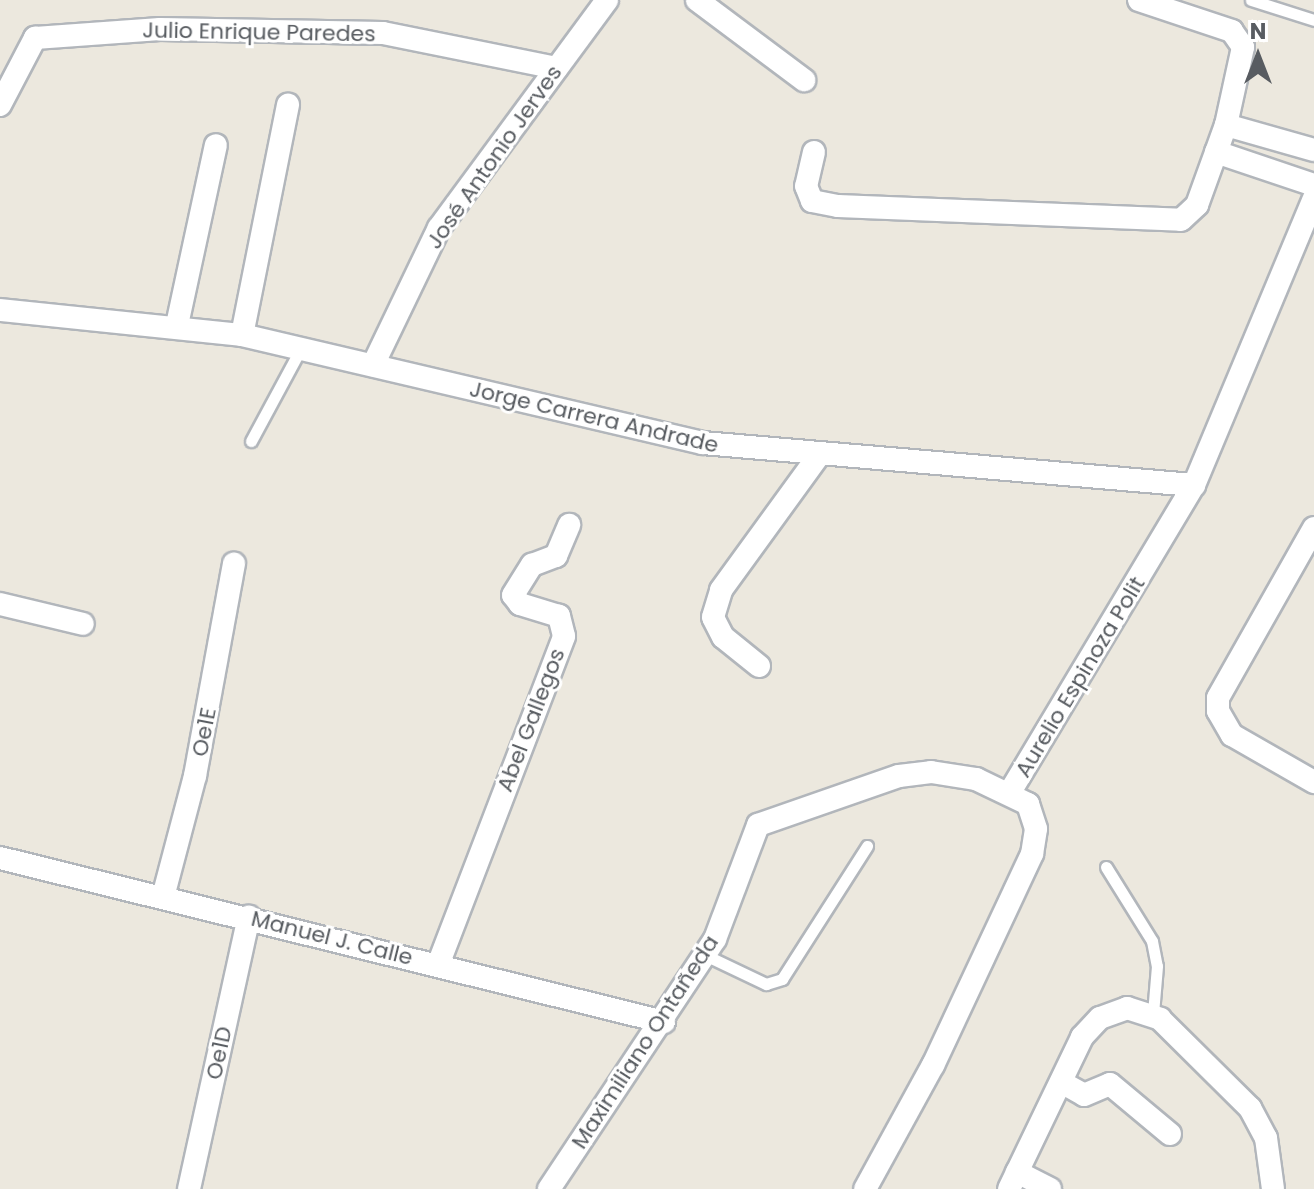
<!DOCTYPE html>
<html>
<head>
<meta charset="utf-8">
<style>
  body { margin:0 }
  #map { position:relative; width:1314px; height:1189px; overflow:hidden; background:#ece8de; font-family:Poppins,sans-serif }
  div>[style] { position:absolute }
  .roads { filter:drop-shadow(2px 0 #b2b6bb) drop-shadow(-2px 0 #b2b6bb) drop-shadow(0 2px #b2b6bb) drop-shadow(0 -2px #b2b6bb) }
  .lane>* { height:11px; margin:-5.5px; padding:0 5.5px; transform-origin:5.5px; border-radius:5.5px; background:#fff }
  .street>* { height:22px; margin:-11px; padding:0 11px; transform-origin:11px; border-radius:11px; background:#fff }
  span { translate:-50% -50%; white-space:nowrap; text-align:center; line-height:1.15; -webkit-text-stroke:6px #fff; paint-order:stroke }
  .street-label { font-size:22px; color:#585c61 }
  .north { position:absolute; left:1218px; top:16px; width:80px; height:80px; -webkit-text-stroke:6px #fff; paint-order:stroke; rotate:0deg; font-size:22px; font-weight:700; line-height:32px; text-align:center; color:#585c61 }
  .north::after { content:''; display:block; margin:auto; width:28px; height:36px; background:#585c61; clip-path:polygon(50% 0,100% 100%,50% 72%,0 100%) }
</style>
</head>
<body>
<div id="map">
  <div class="roads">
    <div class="lane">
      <i style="left:1251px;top:0;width:66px;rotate:17.6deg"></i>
      <i style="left:251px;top:441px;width:106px;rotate:-61.7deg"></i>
      <i style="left:1106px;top:867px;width:87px;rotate:58.1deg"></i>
      <i style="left:1152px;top:941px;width:25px;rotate:79deg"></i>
      <i style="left:1157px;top:966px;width:48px;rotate:94.8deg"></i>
      <i style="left:705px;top:955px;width:68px;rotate:25.4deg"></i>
      <i style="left:766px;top:984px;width:17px;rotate:-17deg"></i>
      <i style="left:782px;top:979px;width:158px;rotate:-57.4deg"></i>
    </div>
    <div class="street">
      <i style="left:697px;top:0;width:134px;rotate:36.8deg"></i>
      <i style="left:0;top:105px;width:76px;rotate:-62.4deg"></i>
      <i style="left:35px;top:38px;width:125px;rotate:-4.1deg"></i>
      <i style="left:160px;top:29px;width:223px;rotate:1deg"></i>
      <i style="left:383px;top:33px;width:177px;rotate:11.4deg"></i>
      <i style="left:1226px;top:125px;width:91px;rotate:15.9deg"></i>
      <i style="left:814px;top:152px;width:35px;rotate:103deg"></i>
      <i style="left:806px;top:186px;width:16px;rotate:68deg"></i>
      <i style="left:812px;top:201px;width:26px;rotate:11deg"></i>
      <i style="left:838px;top:206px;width:343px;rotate:2.3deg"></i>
      <i style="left:1181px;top:220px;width:22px;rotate:-43deg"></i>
      <i style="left:1197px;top:205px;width:85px;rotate:-70.1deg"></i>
      <i style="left:1226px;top:125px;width:80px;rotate:-77.7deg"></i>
      <i style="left:1243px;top:47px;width:19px;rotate:-125deg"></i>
      <i style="left:1232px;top:31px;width:98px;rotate:-161.6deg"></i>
      <i style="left:1216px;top:152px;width:103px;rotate:18.6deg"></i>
      <i style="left:0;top:310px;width:243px;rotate:5.9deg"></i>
      <i style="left:242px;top:335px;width:473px;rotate:13.2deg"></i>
      <i style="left:703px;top:443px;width:493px;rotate:4.9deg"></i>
      <i style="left:177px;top:325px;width:184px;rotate:-77.8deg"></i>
      <i style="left:242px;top:335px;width:235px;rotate:-78.7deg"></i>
      <i style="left:373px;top:365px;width:152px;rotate:-64.3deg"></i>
      <i style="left:439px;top:228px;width:283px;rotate:-53.6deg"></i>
      <i style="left:1314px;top:528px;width:195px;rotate:119.5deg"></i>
      <i style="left:1218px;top:698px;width:13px;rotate:90deg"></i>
      <i style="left:1218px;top:711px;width:28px;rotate:60deg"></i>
      <i style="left:1232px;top:735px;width:95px;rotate:29.8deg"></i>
      <i style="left:0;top:604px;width:85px;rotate:13.5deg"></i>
      <i style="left:759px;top:666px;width:46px;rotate:-141.1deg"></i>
      <i style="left:723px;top:637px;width:22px;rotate:-117deg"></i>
      <i style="left:713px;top:617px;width:28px;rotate:-73deg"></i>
      <i style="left:721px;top:590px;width:167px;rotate:-54deg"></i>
      <i style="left:1010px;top:792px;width:358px;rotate:-59.1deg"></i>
      <i style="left:1194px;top:485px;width:311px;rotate:-67.3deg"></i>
      <i style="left:0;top:858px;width:684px;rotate:13.87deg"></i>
      <i style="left:163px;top:897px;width:125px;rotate:-75.2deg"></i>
      <i style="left:195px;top:776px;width:216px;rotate:-79.6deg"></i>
      <i style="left:438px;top:965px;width:352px;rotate:-69deg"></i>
      <i style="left:564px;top:636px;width:21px;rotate:-104deg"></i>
      <i style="left:559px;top:616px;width:41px;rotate:-162.9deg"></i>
      <i style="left:520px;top:604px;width:11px;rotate:-128deg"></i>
      <i style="left:513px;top:595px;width:36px;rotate:-58deg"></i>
      <i style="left:532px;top:565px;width:26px;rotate:-21deg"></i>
      <i style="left:556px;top:556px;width:34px;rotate:-67deg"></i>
      <i style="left:1061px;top:1082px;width:26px;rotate:29deg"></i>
      <i style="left:1084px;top:1095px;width:28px;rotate:-23deg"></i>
      <i style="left:1110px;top:1084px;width:78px;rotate:39.8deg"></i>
      <i style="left:1017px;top:1172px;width:37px;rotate:27deg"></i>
      <i style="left:189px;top:1189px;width:279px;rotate:-77.6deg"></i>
      <i style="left:549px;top:1189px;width:300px;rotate:-56.4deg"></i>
      <i style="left:715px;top:939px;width:122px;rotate:-69.3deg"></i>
      <i style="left:758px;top:825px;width:149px;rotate:-19.2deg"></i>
      <i style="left:899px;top:776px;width:32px;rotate:-7deg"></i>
      <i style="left:931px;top:772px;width:46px;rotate:8.8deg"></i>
      <i style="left:976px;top:779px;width:58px;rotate:25.7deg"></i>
      <i style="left:1028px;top:804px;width:26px;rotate:72deg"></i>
      <i style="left:1036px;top:829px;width:25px;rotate:99deg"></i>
      <i style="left:1032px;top:854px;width:233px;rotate:115.1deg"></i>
      <i style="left:933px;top:1065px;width:141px;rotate:118.7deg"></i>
      <i style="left:1009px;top:1189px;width:169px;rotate:-64.3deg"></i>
      <i style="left:1082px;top:1037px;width:26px;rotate:-47deg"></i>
      <i style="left:1100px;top:1018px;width:29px;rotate:-20deg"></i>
      <i style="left:1127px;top:1008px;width:35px;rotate:18deg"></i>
      <i style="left:1160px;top:1019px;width:127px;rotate:44.7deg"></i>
      <i style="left:1250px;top:1108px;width:34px;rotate:62deg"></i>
      <i style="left:1266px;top:1138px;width:51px;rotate:82.2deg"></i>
    </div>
  </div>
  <div class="street-label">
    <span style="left:259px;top:32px;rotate:1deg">Julio Enrique Paredes</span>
    <span style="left:494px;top:157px;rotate:-55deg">José Antonio Jerves</span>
    <span style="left:594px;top:417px;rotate:13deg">Jorge Carrera Andrade</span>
    <span style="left:1080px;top:677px;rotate:-59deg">Aurelio Espinoza Polit</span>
    <span style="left:531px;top:720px;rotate:-69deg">Abel Gallegos</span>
    <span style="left:204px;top:732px;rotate:-79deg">Oe1E</span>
    <span style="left:332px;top:938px;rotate:14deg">Manuel J. Calle</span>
    <span style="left:645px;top:1042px;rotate:-57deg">Maximiliano Ontañeda</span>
    <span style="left:219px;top:1053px;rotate:-78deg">Oe1D</span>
  </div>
  <div class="north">N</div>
</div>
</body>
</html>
